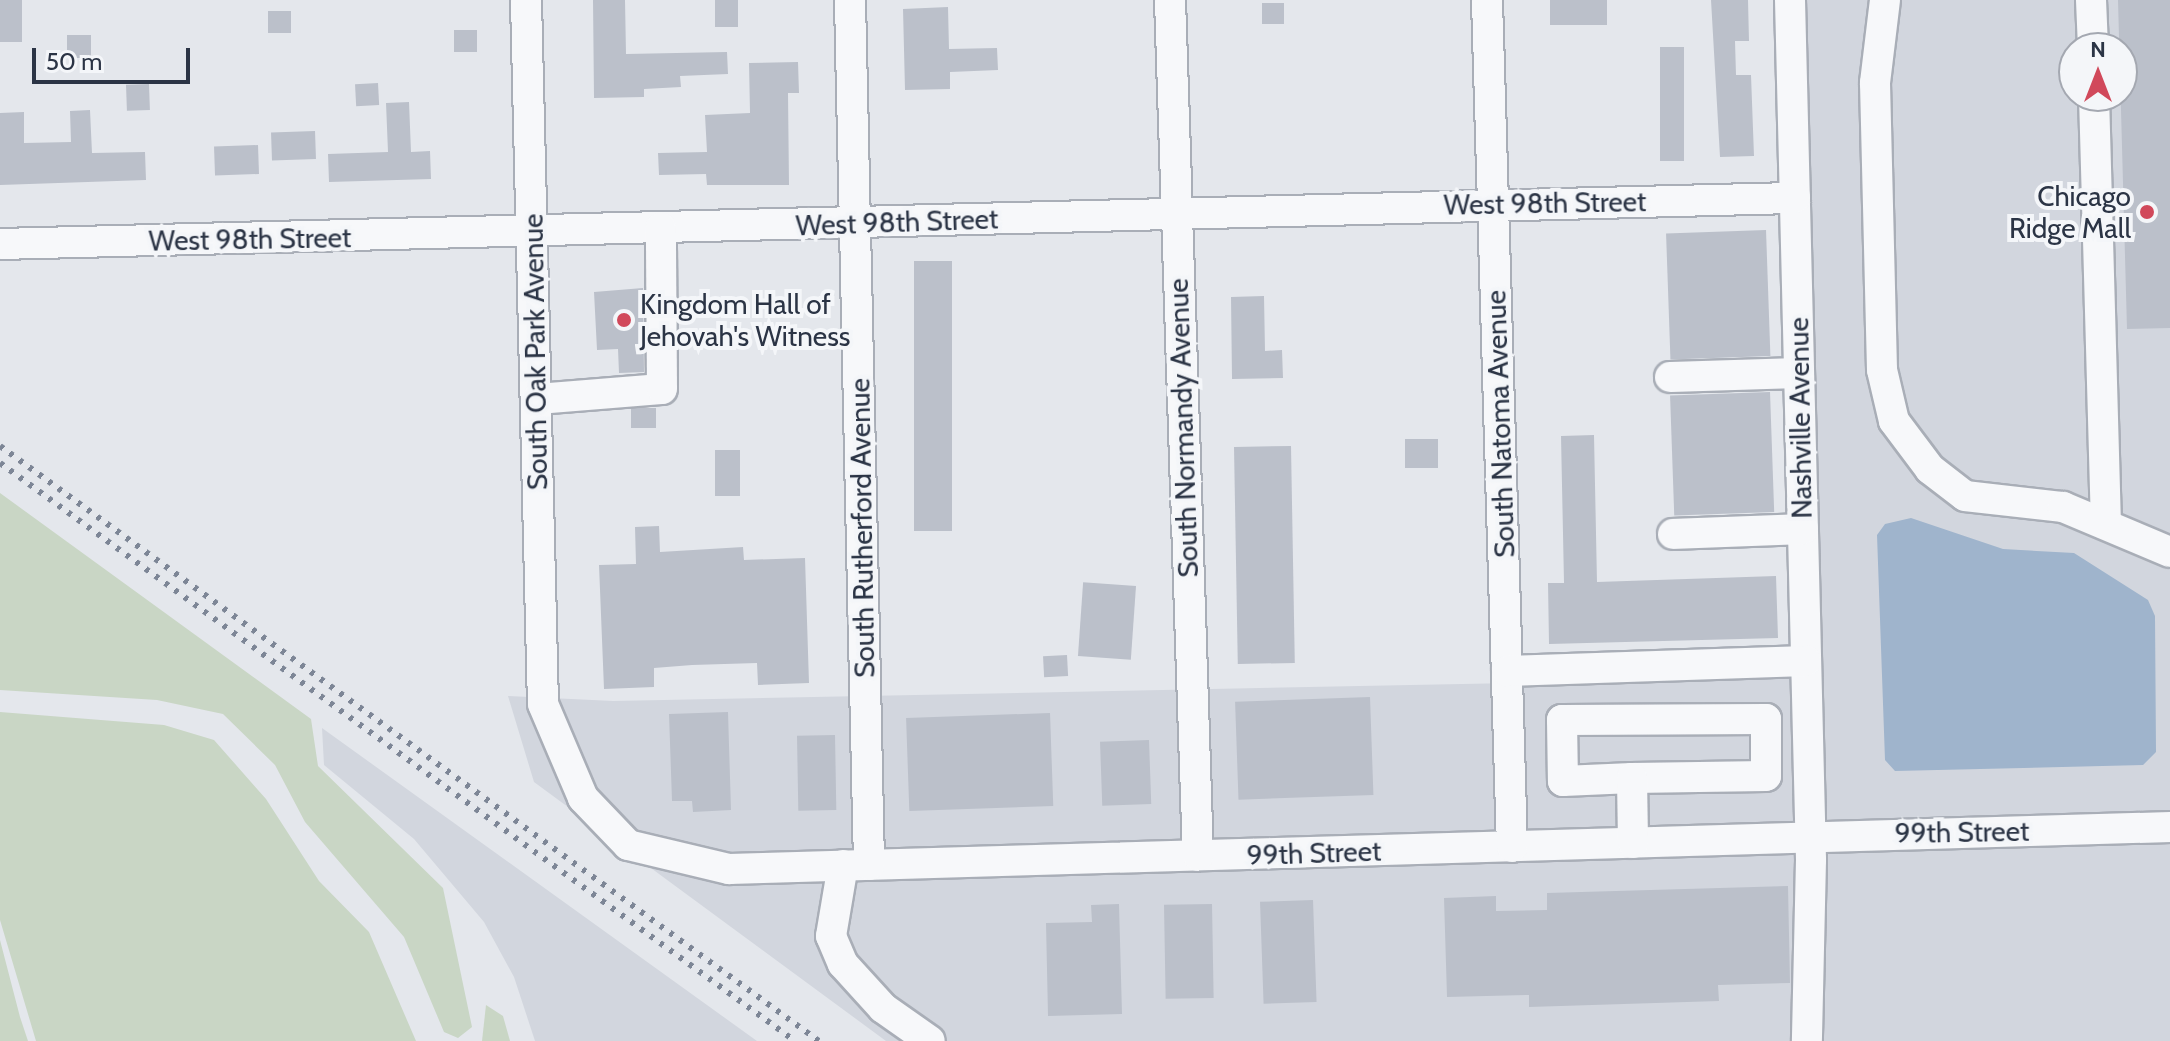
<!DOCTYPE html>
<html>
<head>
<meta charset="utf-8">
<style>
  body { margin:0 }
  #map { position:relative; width:2170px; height:1041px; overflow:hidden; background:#e4e7ec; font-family:Cabin,sans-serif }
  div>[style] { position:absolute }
  .built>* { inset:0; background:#d2d6de }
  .green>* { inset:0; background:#c9d6c5 }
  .water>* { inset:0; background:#9fb4cc }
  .building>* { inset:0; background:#bbc0ca; transform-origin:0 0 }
  .roads { filter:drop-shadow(2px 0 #a9aeb7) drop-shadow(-2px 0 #a9aeb7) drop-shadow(0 2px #a9aeb7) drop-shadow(0 -2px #a9aeb7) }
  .minor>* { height:30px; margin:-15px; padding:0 15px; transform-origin:15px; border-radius:15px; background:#f7f8fa }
  .rail>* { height:6px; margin-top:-3px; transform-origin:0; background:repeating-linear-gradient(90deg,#7d8696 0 4px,transparent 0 12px) }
  .dots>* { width:22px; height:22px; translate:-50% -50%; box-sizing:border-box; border:4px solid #f4f6f9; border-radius:50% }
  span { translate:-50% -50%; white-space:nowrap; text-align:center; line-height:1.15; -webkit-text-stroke:8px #f4f6f9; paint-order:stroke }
  .poi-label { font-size:28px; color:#2b3445 }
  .right { translate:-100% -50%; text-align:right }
  .left { translate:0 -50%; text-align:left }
  .street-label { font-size:28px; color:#2b3445 }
  .north { position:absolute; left:2058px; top:32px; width:80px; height:80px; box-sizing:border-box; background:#f4f6f9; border:2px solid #a4a8b1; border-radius:50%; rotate:0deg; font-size:22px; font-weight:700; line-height:32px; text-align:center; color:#2b3445 }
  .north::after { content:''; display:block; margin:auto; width:28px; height:36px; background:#d1495b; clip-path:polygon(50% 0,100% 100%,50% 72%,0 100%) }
  .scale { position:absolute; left:32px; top:48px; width:158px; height:36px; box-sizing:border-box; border:4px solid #2b3445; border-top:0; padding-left:10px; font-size:24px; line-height:28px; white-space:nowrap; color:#2b3445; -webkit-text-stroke:6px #f4f6f9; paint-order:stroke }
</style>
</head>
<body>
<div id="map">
  <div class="built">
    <i style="clip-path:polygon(evenodd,1799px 0,2170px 0,2170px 810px,2161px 810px,2162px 841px,2170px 841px,2170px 1041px,886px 1041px,534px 782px,508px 696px,613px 701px,1814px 677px,1799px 0,2074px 48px,2122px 48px,2122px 96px,2074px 96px,2074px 48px)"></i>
    <i style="clip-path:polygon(322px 728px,757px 1041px,535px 1041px,514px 977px,484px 922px,414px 839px,324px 765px)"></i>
  </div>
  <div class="green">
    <i style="clip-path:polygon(0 493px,311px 719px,318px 766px,443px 888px,472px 1027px,458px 1038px,444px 1032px,404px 937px,305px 822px,275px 765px,223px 714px,157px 700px,0 690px)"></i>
    <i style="clip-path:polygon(0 712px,164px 725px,214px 740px,266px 799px,319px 881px,369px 932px,416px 1041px,36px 1041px,0 920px)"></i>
    <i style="clip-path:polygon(0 940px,20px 1017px,28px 1041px,0 1041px)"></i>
    <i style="clip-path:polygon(486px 1005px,503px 1016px,510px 1041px,482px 1041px)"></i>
  </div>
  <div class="water">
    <i style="clip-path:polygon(1911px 518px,2003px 549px,2074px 553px,2148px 600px,2155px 616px,2156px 752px,2143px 765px,1895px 771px,1885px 760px,1877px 535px,1885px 524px)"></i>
  </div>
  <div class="building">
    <i style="left:0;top:0;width:22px;height:42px"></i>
    <i style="clip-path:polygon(593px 0,625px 0,626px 54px,727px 52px,728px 74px,680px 76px,681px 87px,644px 89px,644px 97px,594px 98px)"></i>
    <i style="left:715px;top:0;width:23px;height:27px"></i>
    <i style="left:1550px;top:0;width:57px;height:25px"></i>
    <i style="clip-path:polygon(1711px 0,1748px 0,1749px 41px,1735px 41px,1736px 75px,1751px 75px,1754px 156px,1720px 157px)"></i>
    <i style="clip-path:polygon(2118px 0,2170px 0,2170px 328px,2127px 329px)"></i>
    <i style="left:1262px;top:3px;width:22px;height:21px"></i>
    <i style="clip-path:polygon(948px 7px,949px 49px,997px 48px,998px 70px,950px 72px,950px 89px,905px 90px,903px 9px)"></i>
    <i style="left:291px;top:11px;width:22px;height:23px;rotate:90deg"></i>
    <i style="left:454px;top:30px;width:23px;height:22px"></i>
    <i style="left:67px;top:35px;width:24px;height:23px"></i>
    <i style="left:1660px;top:47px;width:24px;height:114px"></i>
    <i style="clip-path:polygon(798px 62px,799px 93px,788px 93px,789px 185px,707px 185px,706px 174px,659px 175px,658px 153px,707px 152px,705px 115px,750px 113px,749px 63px)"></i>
    <i style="left:378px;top:83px;width:22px;height:23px;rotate:87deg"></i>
    <i style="left:149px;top:84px;width:26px;height:23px;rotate:88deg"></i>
    <i style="clip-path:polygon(409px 102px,411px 152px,430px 151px,431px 179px,329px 182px,328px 154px,388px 152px,386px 103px)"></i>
    <i style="clip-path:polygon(90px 110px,92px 153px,145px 152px,146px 180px,0 185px,0 113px,24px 112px,24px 143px,71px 142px,70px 111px)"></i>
    <i style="left:315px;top:131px;width:28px;height:44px;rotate:88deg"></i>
    <i style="left:258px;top:145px;width:29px;height:44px;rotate:88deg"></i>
    <i style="left:1766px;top:230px;width:126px;height:100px;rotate:88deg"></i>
    <i style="left:952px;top:261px;width:270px;height:38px;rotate:90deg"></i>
    <i style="clip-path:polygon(643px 288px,644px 372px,619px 373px,618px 349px,597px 350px,594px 292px)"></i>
    <i style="clip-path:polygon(1264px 296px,1265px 351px,1282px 350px,1283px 378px,1232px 379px,1231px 297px)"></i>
    <i style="left:1770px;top:392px;width:120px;height:100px;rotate:88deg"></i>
    <i style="left:656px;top:408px;width:20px;height:25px;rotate:90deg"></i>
    <i style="clip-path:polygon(1594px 435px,1597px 582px,1776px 576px,1778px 638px,1549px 644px,1548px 583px,1564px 583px,1561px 436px)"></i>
    <i style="left:1438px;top:439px;width:29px;height:33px;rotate:90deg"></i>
    <i style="left:1291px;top:446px;width:217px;height:57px;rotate:89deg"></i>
    <i style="left:715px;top:450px;width:25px;height:46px"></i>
    <i style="clip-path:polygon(659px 526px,660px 552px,743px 547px,744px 560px,805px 558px,809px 683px,758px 685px,757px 663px,692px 665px,654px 668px,654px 687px,604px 689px,599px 565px,636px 564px,635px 527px)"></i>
    <i style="left:1136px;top:586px;width:74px;height:53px;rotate:94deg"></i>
    <i style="left:1067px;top:655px;width:21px;height:24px;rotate:87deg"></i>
    <i style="left:1370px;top:697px;width:98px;height:135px;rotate:88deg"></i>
    <i style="clip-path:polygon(728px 712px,731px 810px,693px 812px,692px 801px,672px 801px,669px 714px)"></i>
    <i style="left:1050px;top:713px;width:93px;height:144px;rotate:88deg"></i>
    <i style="left:835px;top:735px;width:75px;height:38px;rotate:89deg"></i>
    <i style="left:1149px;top:740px;width:64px;height:49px;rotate:88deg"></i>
    <i style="clip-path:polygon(1788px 886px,1790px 983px,1718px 985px,1719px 1001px,1529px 1007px,1529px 995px,1447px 997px,1444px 898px,1496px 896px,1496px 911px,1547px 910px,1547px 893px)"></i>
    <i style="left:1313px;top:900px;width:102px;height:53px;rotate:88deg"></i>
    <i style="clip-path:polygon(1119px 904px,1122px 1014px,1048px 1016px,1046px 923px,1092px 922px,1091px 905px)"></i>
    <i style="left:1212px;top:904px;width:94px;height:48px;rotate:89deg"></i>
  </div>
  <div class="roads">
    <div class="minor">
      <i style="left:526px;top:0;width:704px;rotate:88.62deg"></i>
      <i style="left:543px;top:704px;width:102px;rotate:66.9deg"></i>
      <i style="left:583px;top:798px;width:65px;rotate:46.2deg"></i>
      <i style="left:628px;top:845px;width:104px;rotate:13.4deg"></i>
      <i style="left:729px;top:869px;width:1442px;rotate:-1.67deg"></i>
      <i style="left:850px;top:0;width:865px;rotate:88.74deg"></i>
      <i style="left:1170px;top:0;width:856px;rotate:88.13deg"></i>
      <i style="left:1487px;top:0;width:847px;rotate:88.31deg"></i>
      <i style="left:1790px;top:0;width:860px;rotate:88.6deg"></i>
      <i style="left:1811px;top:860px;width:181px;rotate:91.3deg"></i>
      <i style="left:1885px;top:0;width:84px;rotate:96.9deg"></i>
      <i style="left:1875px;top:83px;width:287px;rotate:88.6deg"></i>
      <i style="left:1882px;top:370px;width:52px;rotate:76.8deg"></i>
      <i style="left:1894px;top:421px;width:60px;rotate:53.1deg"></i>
      <i style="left:1930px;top:469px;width:44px;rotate:37.6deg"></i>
      <i style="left:1965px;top:496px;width:99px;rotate:6.4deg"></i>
      <i style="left:2063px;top:507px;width:116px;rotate:22.8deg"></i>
      <i style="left:2091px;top:0;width:48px;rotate:87.6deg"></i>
      <i style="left:2094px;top:96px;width:425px;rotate:88.4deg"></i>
      <i style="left:0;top:244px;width:1796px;rotate:-1.47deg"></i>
      <i style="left:1670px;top:377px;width:129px;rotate:-1.8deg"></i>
      <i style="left:537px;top:399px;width:125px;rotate:-4.6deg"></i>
      <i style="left:662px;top:389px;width:161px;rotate:-90.4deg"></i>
      <i style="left:1673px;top:534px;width:130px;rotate:-2.2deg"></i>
      <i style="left:1507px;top:671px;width:299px;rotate:-1.9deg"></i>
      <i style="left:1632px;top:778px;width:134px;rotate:-0.9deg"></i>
      <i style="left:1766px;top:776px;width:57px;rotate:-90deg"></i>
      <i style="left:1766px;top:719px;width:204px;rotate:179.7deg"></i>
      <i style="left:1562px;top:720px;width:61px;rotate:89.1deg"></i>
      <i style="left:1563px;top:781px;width:69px;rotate:-2.5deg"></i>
      <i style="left:1632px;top:778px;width:65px;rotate:89.1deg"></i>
      <i style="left:843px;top:865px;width:72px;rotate:99.6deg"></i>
      <i style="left:831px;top:936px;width:30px;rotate:67deg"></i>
      <i style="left:843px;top:964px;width:59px;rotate:47.7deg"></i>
      <i style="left:883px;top:1008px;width:57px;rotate:35.1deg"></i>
    </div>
  </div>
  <div class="rail">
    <i style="left:0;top:446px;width:1012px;rotate:36deg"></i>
    <i style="left:0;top:463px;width:983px;rotate:36.02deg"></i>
  </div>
  <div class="dots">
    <i style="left:2147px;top:212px;background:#d1495b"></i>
    <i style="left:624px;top:320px;background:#d1495b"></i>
  </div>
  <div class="poi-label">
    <span class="right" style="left:2131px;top:212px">Chicago<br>Ridge Mall</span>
    <span class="left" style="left:640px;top:320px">Kingdom Hall of<br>Jehovah's Witness</span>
  </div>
  <div class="street-label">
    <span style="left:1545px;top:203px;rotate:-1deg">West 98th Street</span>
    <span style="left:897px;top:222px;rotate:-2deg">West 98th Street</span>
    <span style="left:250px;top:239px;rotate:-1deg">West 98th Street</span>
    <span style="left:535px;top:352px;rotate:-91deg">South Oak Park Avenue</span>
    <span style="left:1800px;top:418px;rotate:-91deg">Nashville Avenue</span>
    <span style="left:1500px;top:424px;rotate:-92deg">South Natoma Avenue</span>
    <span style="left:1183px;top:428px;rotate:-92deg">South Normandy Avenue</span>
    <span style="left:862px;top:528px;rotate:-91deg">South Rutherford Avenue</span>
    <span style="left:1962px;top:832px;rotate:-1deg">99th Street</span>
    <span style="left:1314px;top:853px;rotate:-2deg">99th Street</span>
  </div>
  <div class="north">N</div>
  <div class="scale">50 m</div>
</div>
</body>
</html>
